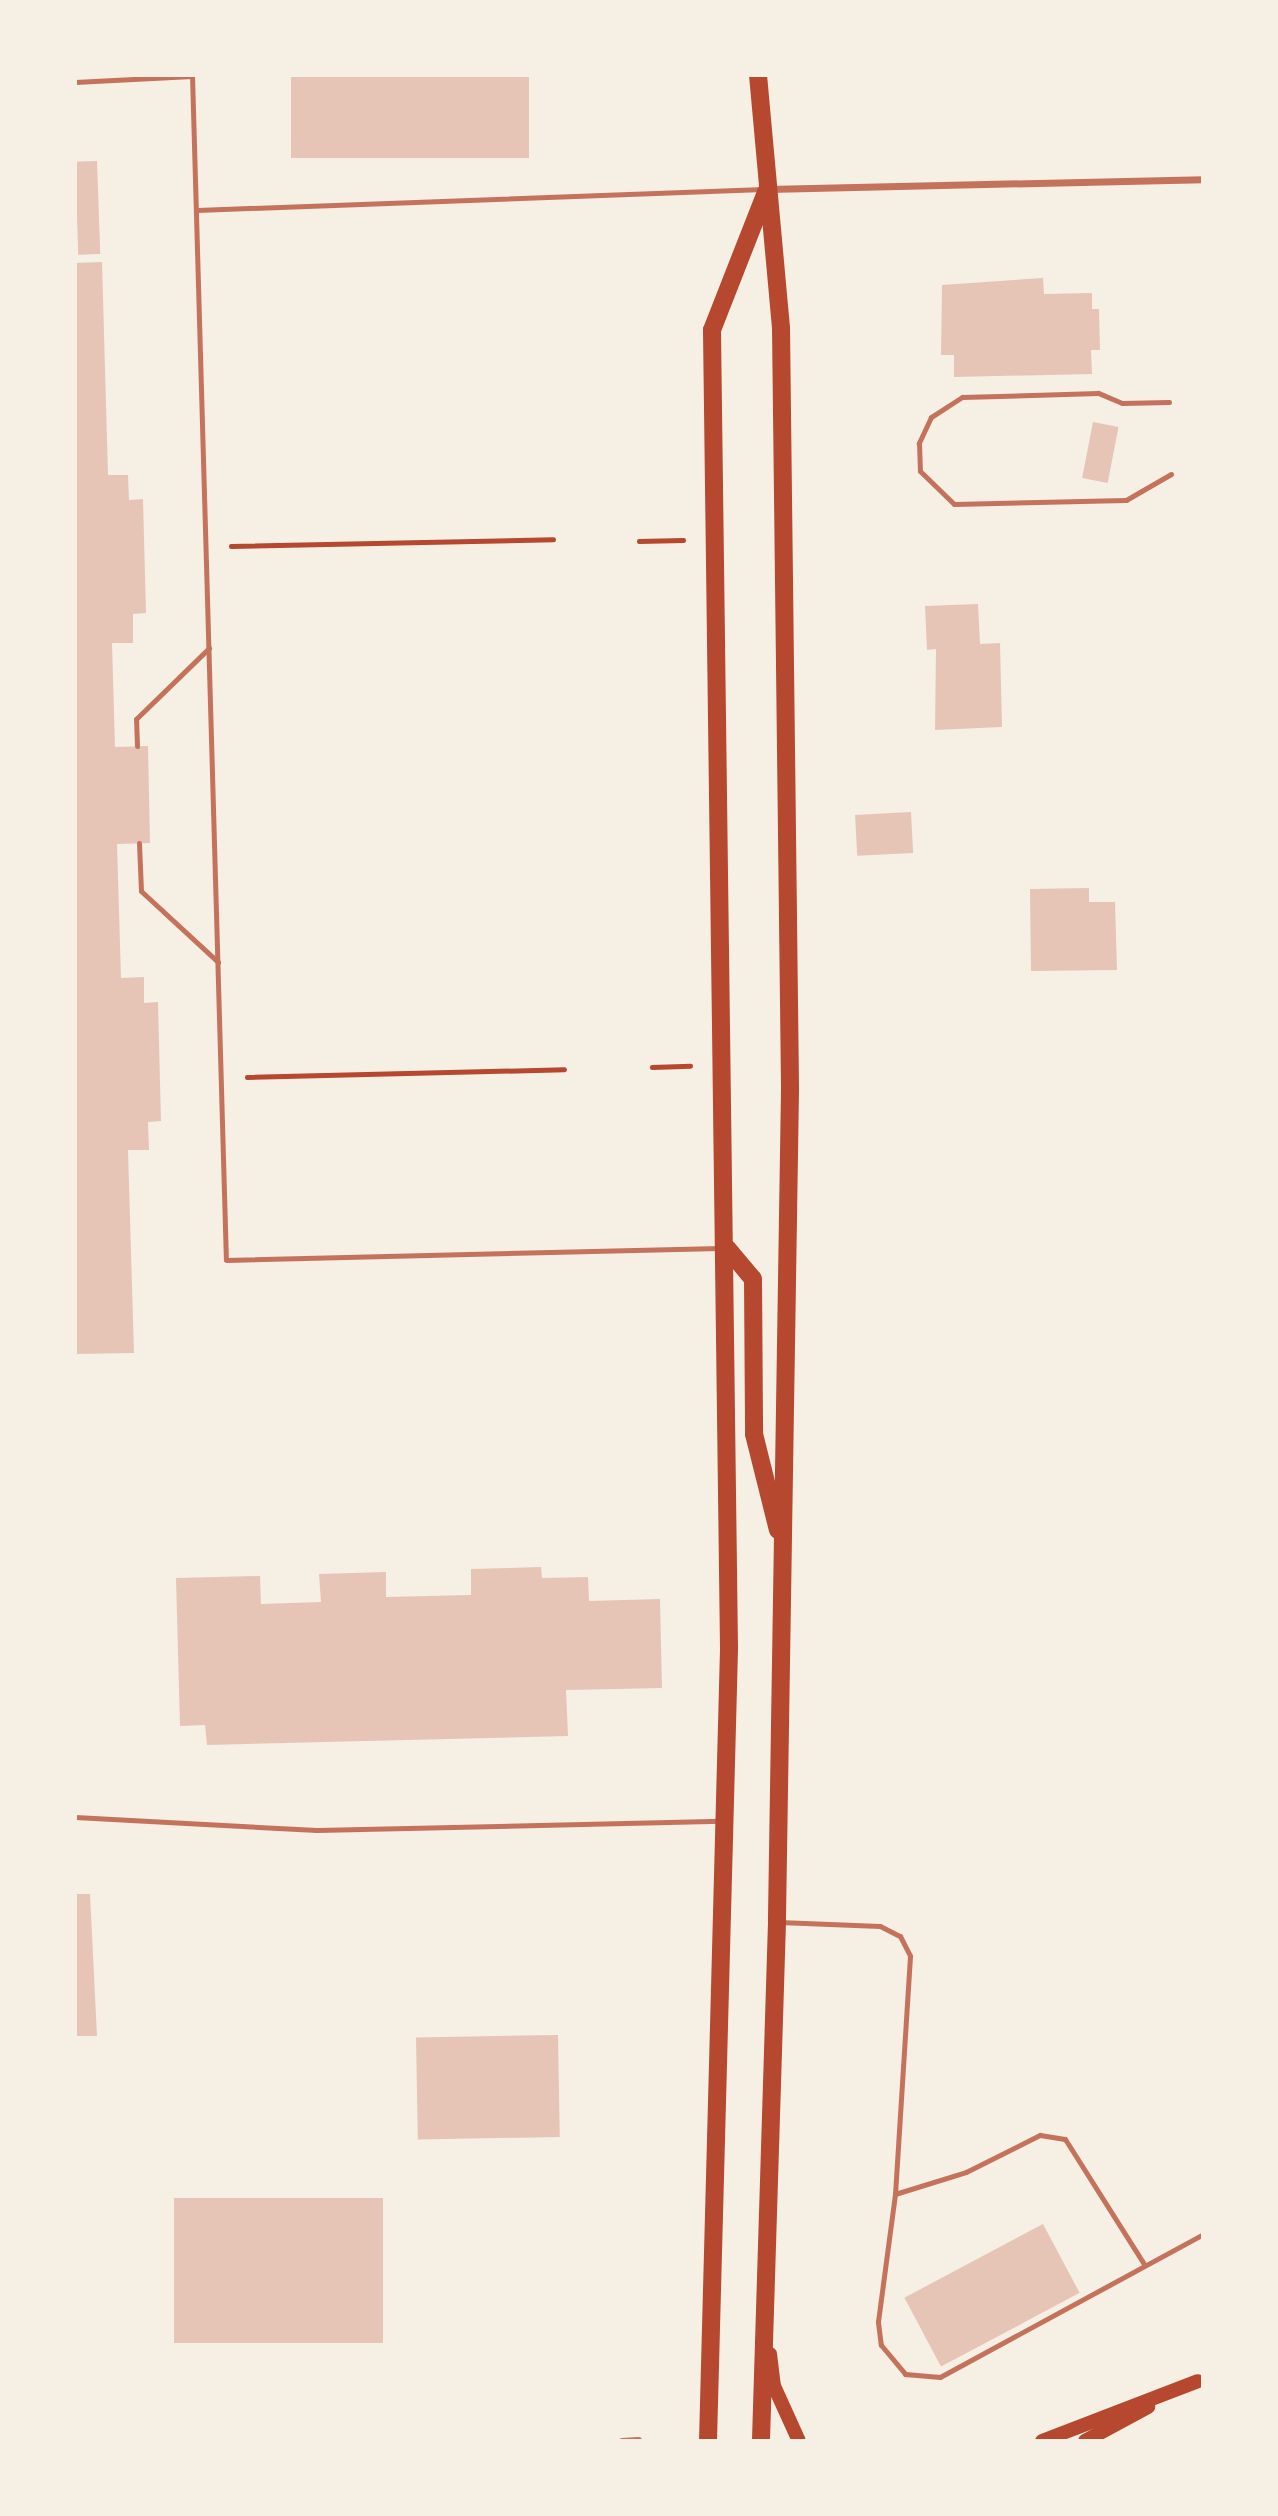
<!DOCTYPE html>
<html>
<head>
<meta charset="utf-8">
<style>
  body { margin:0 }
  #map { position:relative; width:1278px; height:2516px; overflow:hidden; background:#f6efe4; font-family:Montserrat,sans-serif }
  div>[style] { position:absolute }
  .building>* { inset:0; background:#e6c5b7; transform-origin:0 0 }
  .path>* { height:4.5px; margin:-2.25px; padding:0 2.25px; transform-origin:2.25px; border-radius:2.25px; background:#b5482f }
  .service>* { height:5px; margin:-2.5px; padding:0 2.5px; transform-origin:2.5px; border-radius:2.5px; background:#c5725c }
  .minor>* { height:7px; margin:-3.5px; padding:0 3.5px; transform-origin:3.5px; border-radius:3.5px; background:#c5725c }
  .secondary>* { height:14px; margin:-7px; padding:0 7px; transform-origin:7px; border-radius:7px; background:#b5482f }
  .primary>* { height:18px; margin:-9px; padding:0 9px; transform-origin:9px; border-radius:9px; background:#b5482f }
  span { translate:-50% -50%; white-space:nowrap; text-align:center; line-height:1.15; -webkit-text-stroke:5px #f6efe4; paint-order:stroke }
  .frame { position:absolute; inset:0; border:77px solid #f6efe4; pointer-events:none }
</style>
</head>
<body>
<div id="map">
  <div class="building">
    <i style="left:291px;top:75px;width:238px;height:83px"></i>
    <i style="left:97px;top:161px;width:93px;height:22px;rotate:88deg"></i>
    <i style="clip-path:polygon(102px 262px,108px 475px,128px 475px,129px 500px,143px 499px,146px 613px,133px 614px,133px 643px,112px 643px,115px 747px,148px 746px,150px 843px,117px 844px,121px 978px,144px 977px,144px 1003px,158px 1002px,161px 1121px,148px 1122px,149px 1150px,128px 1150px,134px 1353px,75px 1354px,75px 263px)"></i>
    <i style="clip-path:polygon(1043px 278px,1044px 294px,1092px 293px,1092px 309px,1099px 309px,1100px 350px,1091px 350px,1092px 374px,954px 377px,954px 355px,941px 355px,942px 285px)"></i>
    <i style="left:1093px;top:422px;width:26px;height:57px;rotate:11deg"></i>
    <i style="clip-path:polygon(978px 604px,980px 644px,1000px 643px,1002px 727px,935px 730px,936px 649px,927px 650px,925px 606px)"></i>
    <i style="left:911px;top:812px;width:41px;height:56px;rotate:87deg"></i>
    <i style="clip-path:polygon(1089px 888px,1089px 902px,1115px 902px,1117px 970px,1031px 971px,1030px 889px)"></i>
    <i style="clip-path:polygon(541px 1567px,542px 1578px,588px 1577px,589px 1601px,660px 1599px,662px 1688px,566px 1690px,568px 1736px,207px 1745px,205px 1725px,180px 1726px,176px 1578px,260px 1576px,261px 1604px,321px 1602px,319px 1574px,386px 1572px,386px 1597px,471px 1595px,471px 1569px)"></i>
    <i style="clip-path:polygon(75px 1894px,90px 1894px,97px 2036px,75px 2036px)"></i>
    <i style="left:558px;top:2035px;width:102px;height:142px;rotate:89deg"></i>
    <i style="left:174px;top:2198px;width:209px;height:145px"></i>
    <i style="left:1043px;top:2224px;width:78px;height:157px;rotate:62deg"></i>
  </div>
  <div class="path">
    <i style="left:639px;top:541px;width:44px;rotate:-1.3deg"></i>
    <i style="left:231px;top:546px;width:322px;rotate:-1.2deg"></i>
    <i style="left:652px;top:1067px;width:38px;rotate:-2deg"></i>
    <i style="left:247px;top:1077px;width:317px;rotate:-1.4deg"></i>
  </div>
  <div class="service">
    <i style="left:192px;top:75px;width:1185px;rotate:88.36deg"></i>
    <i style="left:226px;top:1260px;width:494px;rotate:-1.4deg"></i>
    <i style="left:75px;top:82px;width:117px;rotate:-2.9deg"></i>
    <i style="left:197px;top:210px;width:567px;rotate:-2.12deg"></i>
    <i style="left:1169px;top:402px;width:47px;rotate:178.8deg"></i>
    <i style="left:1122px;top:403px;width:26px;rotate:-157deg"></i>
    <i style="left:1098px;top:393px;width:136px;rotate:178.3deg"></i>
    <i style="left:962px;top:397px;width:37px;rotate:147deg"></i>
    <i style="left:931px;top:417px;width:29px;rotate:115deg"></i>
    <i style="left:919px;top:443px;width:28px;rotate:88deg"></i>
    <i style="left:920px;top:471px;width:47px;rotate:44.1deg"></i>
    <i style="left:954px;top:504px;width:172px;rotate:-1.3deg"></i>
    <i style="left:1126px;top:500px;width:52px;rotate:-30deg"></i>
    <i style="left:137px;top:746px;width:27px;rotate:-92deg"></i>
    <i style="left:136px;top:719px;width:102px;rotate:-44.2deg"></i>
    <i style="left:139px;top:843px;width:48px;rotate:87.6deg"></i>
    <i style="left:141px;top:891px;width:105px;rotate:42.7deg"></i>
    <i style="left:75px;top:1817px;width:242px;rotate:3.1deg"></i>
    <i style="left:317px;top:1830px;width:405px;rotate:-1.3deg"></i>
    <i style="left:779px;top:1922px;width:101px;rotate:2.3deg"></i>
    <i style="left:880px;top:1926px;width:22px;rotate:27deg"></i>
    <i style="left:900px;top:1936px;width:22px;rotate:63deg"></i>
    <i style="left:910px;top:1956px;width:238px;rotate:93.6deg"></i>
    <i style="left:895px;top:2194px;width:129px;rotate:97.6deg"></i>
    <i style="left:878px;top:2322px;width:23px;rotate:83deg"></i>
    <i style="left:881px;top:2345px;width:38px;rotate:50deg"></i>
    <i style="left:905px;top:2374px;width:35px;rotate:5deg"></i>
    <i style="left:940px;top:2377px;width:299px;rotate:-28.5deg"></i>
    <i style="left:895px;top:2194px;width:74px;rotate:-17.2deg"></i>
    <i style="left:966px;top:2172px;width:83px;rotate:-26.6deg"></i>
    <i style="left:1040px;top:2135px;width:25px;rotate:9deg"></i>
    <i style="left:1065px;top:2139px;width:148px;rotate:57.7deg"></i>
  </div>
  <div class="minor">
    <i style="left:768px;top:189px;width:435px;rotate:-1.3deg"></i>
    <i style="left:622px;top:2441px;width:16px;rotate:-4deg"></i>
  </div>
  <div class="secondary">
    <i style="left:770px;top:2354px;width:32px;rotate:83deg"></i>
    <i style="left:774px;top:2386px;width:60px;rotate:65.6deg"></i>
    <i style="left:1042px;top:2441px;width:167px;rotate:-21deg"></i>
    <i style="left:1085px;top:2441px;width:72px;rotate:-28.4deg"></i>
  </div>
  <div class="primary">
    <i style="left:758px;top:75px;width:254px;rotate:84.8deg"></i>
    <i style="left:781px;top:328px;width:762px;rotate:89.32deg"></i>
    <i style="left:790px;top:1090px;width:832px;rotate:90.9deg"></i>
    <i style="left:777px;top:1922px;width:519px;rotate:91.77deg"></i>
    <i style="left:727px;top:1248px;width:40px;rotate:50deg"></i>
    <i style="left:753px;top:1279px;width:155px;rotate:89.6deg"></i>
    <i style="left:754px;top:1434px;width:99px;rotate:76deg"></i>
    <i style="left:708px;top:2441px;width:794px;rotate:-88.48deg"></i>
    <i style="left:729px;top:1647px;width:1317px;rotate:-90.74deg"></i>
    <i style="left:712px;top:330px;width:148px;rotate:-68.6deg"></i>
  </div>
  <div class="frame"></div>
</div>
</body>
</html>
